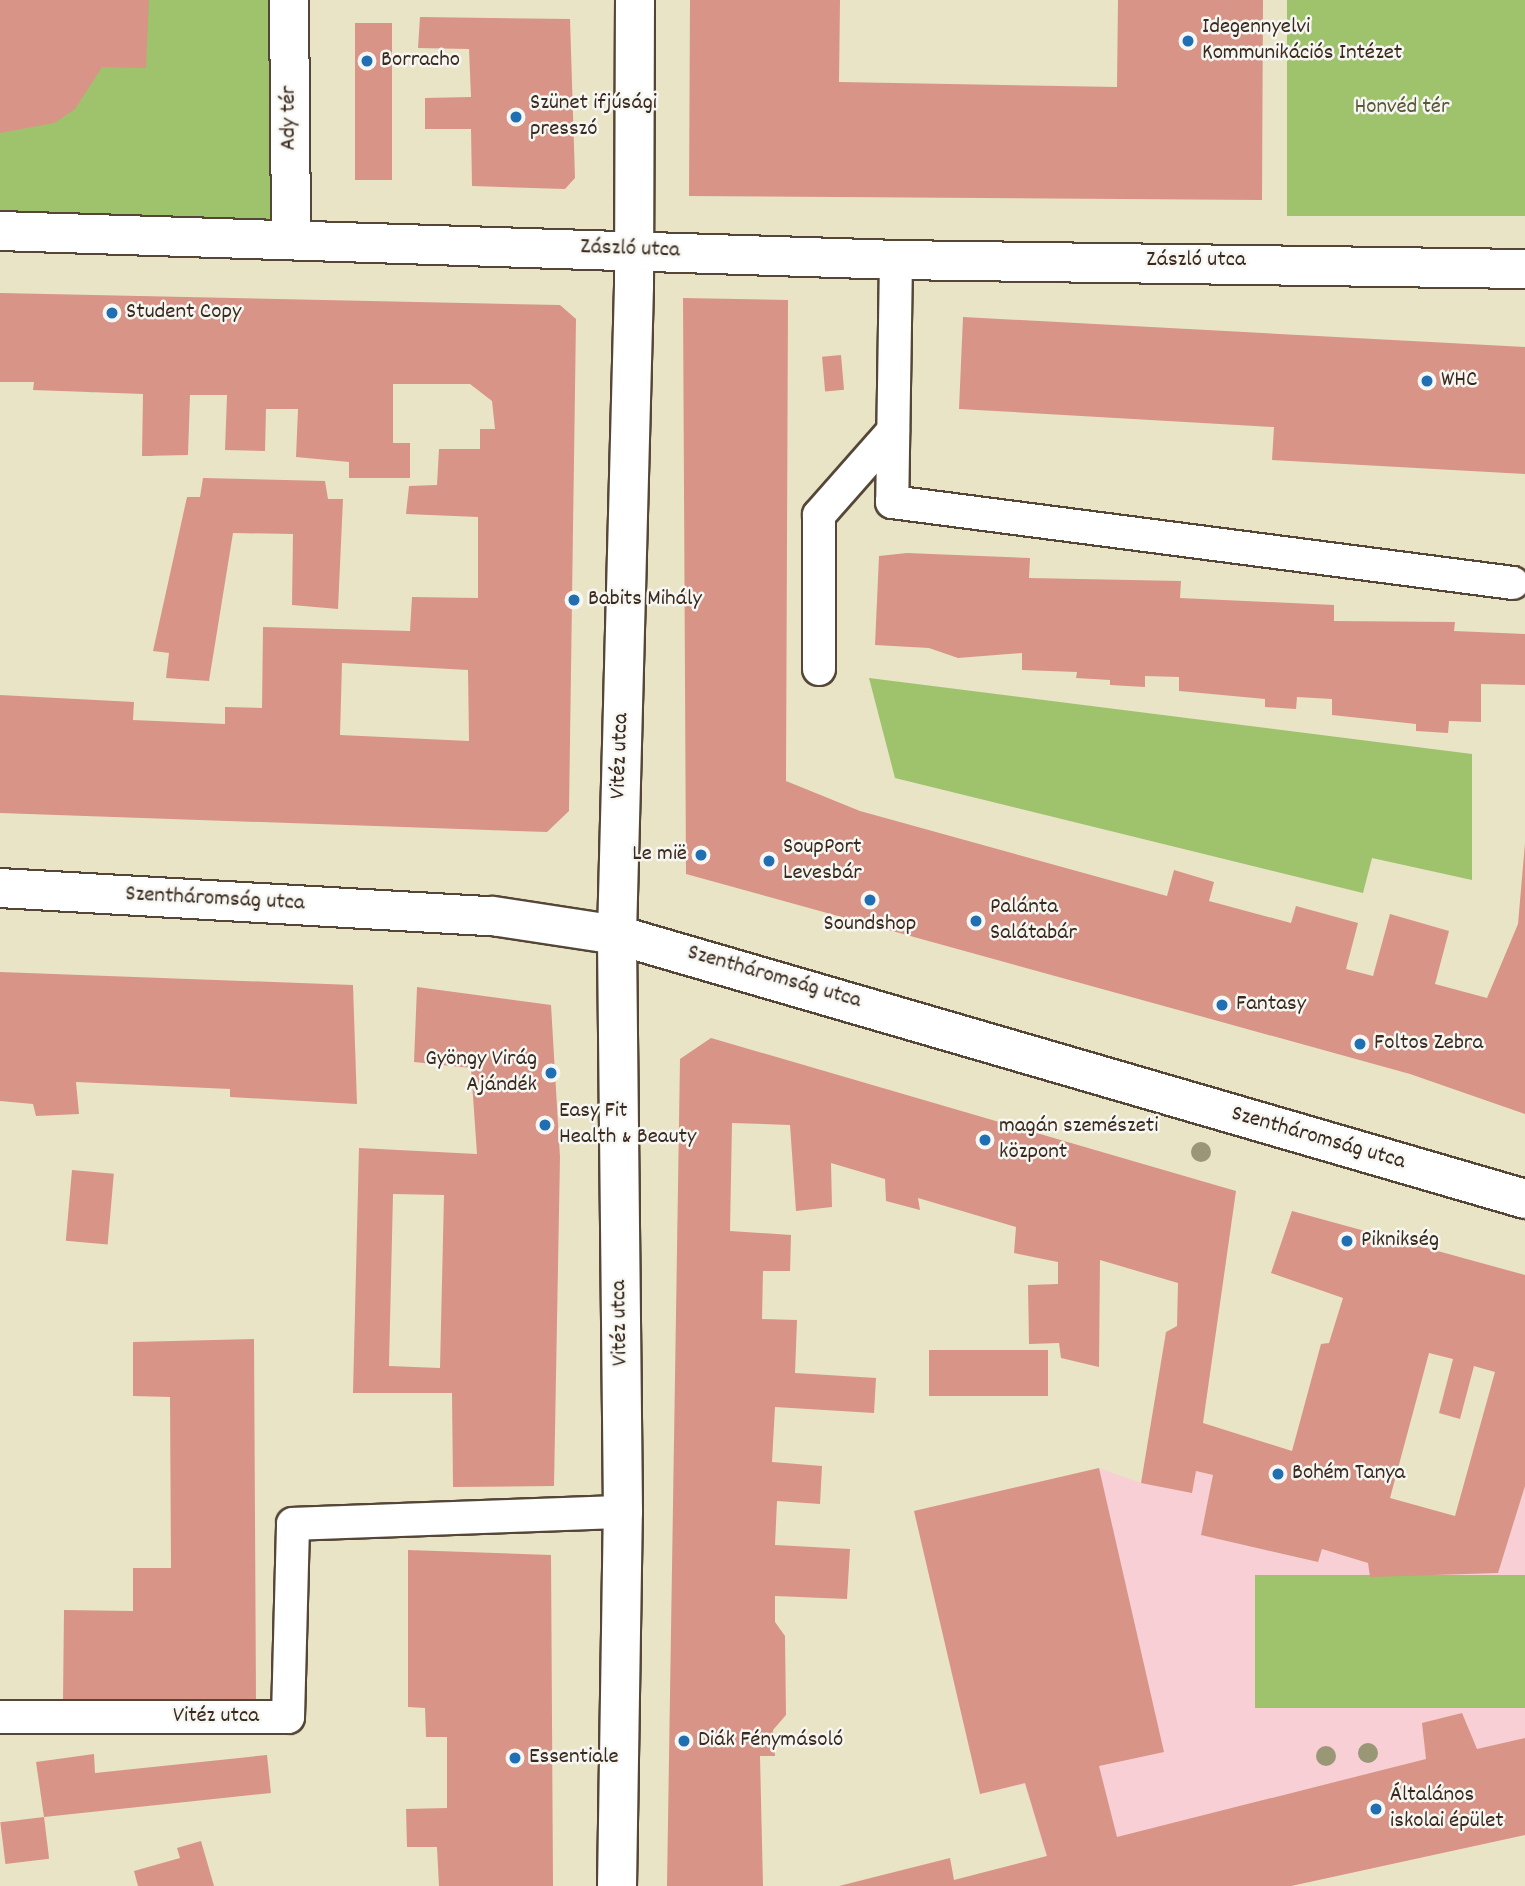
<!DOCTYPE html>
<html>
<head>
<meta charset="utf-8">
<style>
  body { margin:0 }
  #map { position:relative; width:1525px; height:1886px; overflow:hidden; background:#e9e4c6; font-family:Dekko,sans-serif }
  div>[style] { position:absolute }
  .built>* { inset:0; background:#f7cfd4 }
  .green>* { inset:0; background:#9fc26c; transform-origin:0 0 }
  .building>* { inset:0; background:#d89487; transform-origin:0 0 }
  .roads { filter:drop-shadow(2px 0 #554637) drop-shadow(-2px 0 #554637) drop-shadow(0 2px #554637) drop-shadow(0 -2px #554637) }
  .lane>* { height:32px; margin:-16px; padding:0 16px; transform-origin:16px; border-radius:16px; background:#fff }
  .street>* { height:38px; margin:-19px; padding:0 19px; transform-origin:19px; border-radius:19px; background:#fff }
  .secondary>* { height:38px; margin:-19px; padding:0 19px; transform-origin:19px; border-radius:19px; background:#fff }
  .trees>* { width:20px; height:20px; margin:-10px; border-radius:50%; background:#9a9776 }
  .dots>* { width:19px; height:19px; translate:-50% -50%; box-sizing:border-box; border:4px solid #f6f6f2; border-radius:50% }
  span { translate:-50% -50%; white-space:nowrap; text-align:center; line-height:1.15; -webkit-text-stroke:5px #f6f6f2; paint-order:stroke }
  .poi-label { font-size:23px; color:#3b2a1e }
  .left { translate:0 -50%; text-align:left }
  .right { translate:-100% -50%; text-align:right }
  .park-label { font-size:23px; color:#595835 }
  .street-label { font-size:23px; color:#3b2a1e }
</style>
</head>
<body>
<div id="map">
  <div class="built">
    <i style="clip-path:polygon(1099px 1468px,1141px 1483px,1196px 1471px,1213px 1475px,1202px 1535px,1317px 1562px,1322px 1549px,1368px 1563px,1370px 1577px,1498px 1572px,1525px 1486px,1525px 1835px,1291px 1886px,954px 1880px,1046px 1856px,1025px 1784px,980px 1794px,914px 1511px)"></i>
  </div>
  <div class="green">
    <i style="left:0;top:0;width:291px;height:231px"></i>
    <i style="left:1287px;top:0;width:238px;height:216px"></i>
    <i style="clip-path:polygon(869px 678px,1472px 754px,1472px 880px,1372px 858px,1363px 893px,895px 778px)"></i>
    <i style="left:1525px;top:1575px;width:133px;height:270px;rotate:90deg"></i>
  </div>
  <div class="building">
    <i style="clip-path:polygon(0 0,149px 0,146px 68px,102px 67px,75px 109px,54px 123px,0 133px)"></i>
    <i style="clip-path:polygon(690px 0,840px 0,839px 82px,1117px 87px,1118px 0,1263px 0,1262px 200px,689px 196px)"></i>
    <i style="clip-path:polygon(420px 17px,570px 19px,575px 178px,565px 189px,472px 186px,471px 129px,425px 129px,425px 98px,471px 97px,469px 49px,418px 48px)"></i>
    <i style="left:355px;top:23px;width:37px;height:157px"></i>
    <i style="clip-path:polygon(evenodd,0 293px,560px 305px,576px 319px,569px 811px,547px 832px,0 813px,0 695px,134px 702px,133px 720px,225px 724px,225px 707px,262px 708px,263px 627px,410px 631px,412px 597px,478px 598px,478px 517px,406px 514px,409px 486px,437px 485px,439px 449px,480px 449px,480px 429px,495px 429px,492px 401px,470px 384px,393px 384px,393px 443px,410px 443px,410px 478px,349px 478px,349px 462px,296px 457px,298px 409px,266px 409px,265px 451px,225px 450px,227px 395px,190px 395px,188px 455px,142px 456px,143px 394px,33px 390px,34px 382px,0 382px,0 293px,342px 663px,468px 670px,469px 741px,340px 735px,342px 663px)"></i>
    <i style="clip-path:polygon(683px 298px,788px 300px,786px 781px,860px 811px,1167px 896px,1174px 870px,1214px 882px,1209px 901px,1291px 923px,1296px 906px,1358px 923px,1346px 969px,1373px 976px,1390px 914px,1449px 931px,1435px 984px,1487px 998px,1518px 924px,1525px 843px,1525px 1114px,1410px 1074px,686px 874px)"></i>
    <i style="clip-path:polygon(963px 317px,1525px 347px,1525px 474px,1272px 460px,1274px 427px,959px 409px)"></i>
    <i style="left:841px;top:355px;width:35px;height:19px;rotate:85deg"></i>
    <i style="clip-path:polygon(203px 478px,325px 481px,328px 499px,343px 499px,338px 609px,292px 605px,293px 534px,233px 533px,209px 681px,166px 678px,169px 653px,153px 651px,187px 497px,200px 497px)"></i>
    <i style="clip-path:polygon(907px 553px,1030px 558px,1029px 578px,1181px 581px,1180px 598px,1334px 605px,1334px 621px,1455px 622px,1454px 631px,1525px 634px,1525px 685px,1481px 684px,1481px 722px,1449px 721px,1448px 733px,1416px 731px,1416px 724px,1332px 715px,1332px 699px,1297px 697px,1296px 709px,1265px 707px,1265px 699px,1179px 691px,1179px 677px,1145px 676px,1145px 687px,1110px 685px,1110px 680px,1076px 678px,1077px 672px,1022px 670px,1022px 653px,958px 658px,929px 648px,875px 645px,879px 556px)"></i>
    <i style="clip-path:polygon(0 972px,353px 985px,357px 1104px,230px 1097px,230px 1089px,76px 1082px,79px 1114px,36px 1116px,33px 1104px,0 1101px)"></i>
    <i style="clip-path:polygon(evenodd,417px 987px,551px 1005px,560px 1157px,554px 1486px,453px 1487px,452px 1393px,353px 1393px,359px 1148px,477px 1154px,471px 1068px,414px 1062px,417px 987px,393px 1194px,444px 1195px,440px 1368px,389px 1366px,393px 1194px)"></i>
    <i style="clip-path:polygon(evenodd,711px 1038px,1236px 1191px,1203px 1423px,1292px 1451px,1321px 1344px,1329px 1343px,1343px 1298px,1271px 1273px,1292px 1211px,1525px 1275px,1525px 1486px,1498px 1573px,1370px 1577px,1368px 1563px,1322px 1549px,1318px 1562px,1201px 1535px,1213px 1475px,1196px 1471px,1192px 1493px,1141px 1483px,1166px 1332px,1177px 1326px,1178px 1283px,1100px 1260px,1099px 1367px,1061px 1358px,1059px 1343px,1029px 1344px,1028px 1285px,1058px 1284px,1058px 1262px,1014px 1253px,1016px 1227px,918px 1198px,920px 1210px,886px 1201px,885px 1179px,831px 1163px,832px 1207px,796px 1211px,790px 1125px,732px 1123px,730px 1231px,791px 1235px,790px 1271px,763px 1271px,762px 1319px,797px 1320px,795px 1373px,876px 1378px,874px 1413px,775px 1407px,772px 1462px,822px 1466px,820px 1504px,777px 1501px,775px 1545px,850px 1549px,847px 1599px,775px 1596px,775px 1622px,785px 1636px,786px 1715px,773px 1730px,775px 1756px,760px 1756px,763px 1886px,667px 1886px,680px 1059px,711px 1038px,1429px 1353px,1453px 1359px,1439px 1413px,1460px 1419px,1474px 1366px,1495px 1372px,1455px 1516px,1390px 1498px,1429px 1353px)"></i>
    <i style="left:72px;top:1170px;width:42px;height:71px;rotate:5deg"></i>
    <i style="clip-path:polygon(254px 1339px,256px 1700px,63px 1700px,64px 1610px,133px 1611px,133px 1568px,171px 1568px,170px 1397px,133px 1396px,133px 1342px)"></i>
    <i style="left:929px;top:1350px;width:119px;height:46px"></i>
    <i style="clip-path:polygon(1099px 1468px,1164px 1752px,1099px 1766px,1117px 1837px,1426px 1759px,1422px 1723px,1462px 1713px,1477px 1749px,1525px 1738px,1525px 1835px,1291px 1886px,839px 1886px,950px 1858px,954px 1880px,1047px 1856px,1025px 1783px,980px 1794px,914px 1511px)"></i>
    <i style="clip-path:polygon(408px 1550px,551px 1555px,553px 1886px,439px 1886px,437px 1847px,407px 1847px,406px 1809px,447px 1808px,447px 1737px,426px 1737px,425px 1708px,408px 1707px)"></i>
    <i style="clip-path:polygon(94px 1754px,95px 1773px,267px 1755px,271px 1793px,44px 1817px,36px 1762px)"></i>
    <i style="left:44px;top:1817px;width:42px;height:44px;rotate:83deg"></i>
    <i style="clip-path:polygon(201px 1841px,214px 1886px,138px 1886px,134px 1871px,180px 1858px,177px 1848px)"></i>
  </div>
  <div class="roads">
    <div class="lane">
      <i style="left:896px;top:260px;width:242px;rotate:90.9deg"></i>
      <i style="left:892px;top:502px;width:626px;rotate:7.43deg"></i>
      <i style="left:819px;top:669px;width:154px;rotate:-90deg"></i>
      <i style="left:819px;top:515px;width:112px;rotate:-48.6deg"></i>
      <i style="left:0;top:1717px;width:288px"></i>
      <i style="left:288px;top:1717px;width:193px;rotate:-88.5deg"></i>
      <i style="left:293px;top:1524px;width:330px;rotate:-2.1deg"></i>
    </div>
    <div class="street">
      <i style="left:289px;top:0;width:235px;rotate:89.5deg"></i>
      <i style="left:0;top:231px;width:896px;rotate:1.85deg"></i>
      <i style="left:896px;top:260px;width:629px;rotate:0.82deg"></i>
      <i style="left:617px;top:1886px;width:374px;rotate:-89.1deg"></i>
      <i style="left:623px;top:1512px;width:577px;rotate:-90.6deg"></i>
      <i style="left:617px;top:935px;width:649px;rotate:-88.5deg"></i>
      <i style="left:634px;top:286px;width:286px;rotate:-89.8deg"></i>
    </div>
    <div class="secondary">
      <i style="left:0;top:888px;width:494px;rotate:3.3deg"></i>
      <i style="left:493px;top:916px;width:125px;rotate:8.7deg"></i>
      <i style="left:617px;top:935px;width:946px;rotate:16.21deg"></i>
    </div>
  </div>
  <div class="trees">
    <i style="left:1201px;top:1152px"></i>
    <i style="left:1368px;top:1753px"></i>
    <i style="left:1326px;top:1756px"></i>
  </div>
  <div class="dots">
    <i style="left:1188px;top:41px;background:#1f6fb2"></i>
    <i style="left:367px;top:61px;background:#1f6fb2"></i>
    <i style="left:516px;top:117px;background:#1f6fb2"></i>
    <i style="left:112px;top:313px;background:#1f6fb2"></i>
    <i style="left:1427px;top:381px;background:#1f6fb2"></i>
    <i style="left:574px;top:600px;background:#1f6fb2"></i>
    <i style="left:701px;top:855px;background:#1f6fb2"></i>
    <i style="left:769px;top:861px;background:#1f6fb2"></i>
    <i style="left:870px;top:900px;background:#1f6fb2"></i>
    <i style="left:976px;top:921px;background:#1f6fb2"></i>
    <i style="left:1222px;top:1005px;background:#1f6fb2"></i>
    <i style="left:1360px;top:1044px;background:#1f6fb2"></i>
    <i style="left:551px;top:1073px;background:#1f6fb2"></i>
    <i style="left:545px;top:1125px;background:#1f6fb2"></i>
    <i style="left:985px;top:1140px;background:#1f6fb2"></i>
    <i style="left:1347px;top:1241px;background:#1f6fb2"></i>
    <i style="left:1278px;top:1474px;background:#1f6fb2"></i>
    <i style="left:684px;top:1741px;background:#1f6fb2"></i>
    <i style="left:515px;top:1758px;background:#1f6fb2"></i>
    <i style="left:1376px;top:1809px;background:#1f6fb2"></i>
  </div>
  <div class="poi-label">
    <span class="left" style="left:1202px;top:41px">Idegennyelvi<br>Kommunikációs Intézet</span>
    <span class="left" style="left:381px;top:61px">Borracho</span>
    <span class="left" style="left:530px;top:117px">Szünet ifjúsági<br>presszó</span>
    <span class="left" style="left:126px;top:313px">Student Copy</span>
    <span class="left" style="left:1441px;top:381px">WHC</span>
    <span class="left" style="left:588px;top:600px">Babits Mihály</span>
    <span class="left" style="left:783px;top:861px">SoupPort<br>Levesbár</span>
    <span class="right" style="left:687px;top:855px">Le mië</span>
    <span class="left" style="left:990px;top:921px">Palánta<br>Salátabár</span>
    <span style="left:870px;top:925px">Soundshop</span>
    <span class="left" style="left:1236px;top:1005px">Fantasy</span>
    <span class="left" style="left:1374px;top:1044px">Foltos Zebra</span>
    <span class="right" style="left:537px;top:1073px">Gyöngy Virág<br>Ajándék</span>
    <span class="left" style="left:559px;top:1125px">Easy Fit<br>Health &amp; Beauty</span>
    <span class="left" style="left:999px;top:1140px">magán szemészeti<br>központ</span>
    <span class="left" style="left:1361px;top:1241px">Piknikség</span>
    <span class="left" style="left:1292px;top:1474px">Bohém Tanya</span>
    <span class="left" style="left:698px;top:1741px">Diák Fénymásoló</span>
    <span class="left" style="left:529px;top:1758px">Essentiale</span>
    <span class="left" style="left:1390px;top:1809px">Általános<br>iskolai épület</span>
  </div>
  <div class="park-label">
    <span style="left:1402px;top:108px">Honvéd tér</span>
  </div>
  <div class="street-label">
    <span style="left:290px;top:118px;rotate:-90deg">Ady tér</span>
    <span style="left:630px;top:250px;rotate:2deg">Zászló utca</span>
    <span style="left:1196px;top:261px">Zászló utca</span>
    <span style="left:621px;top:756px;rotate:-88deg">Vitéz utca</span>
    <span style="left:215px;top:900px;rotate:3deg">Szentháromság utca</span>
    <span style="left:774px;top:978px;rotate:16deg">Szentháromság utca</span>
    <span style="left:1318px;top:1139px;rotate:16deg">Szentháromság utca</span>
    <span style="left:621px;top:1323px;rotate:-91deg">Vitéz utca</span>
    <span style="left:216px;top:1717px">Vitéz utca</span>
  </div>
</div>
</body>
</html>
